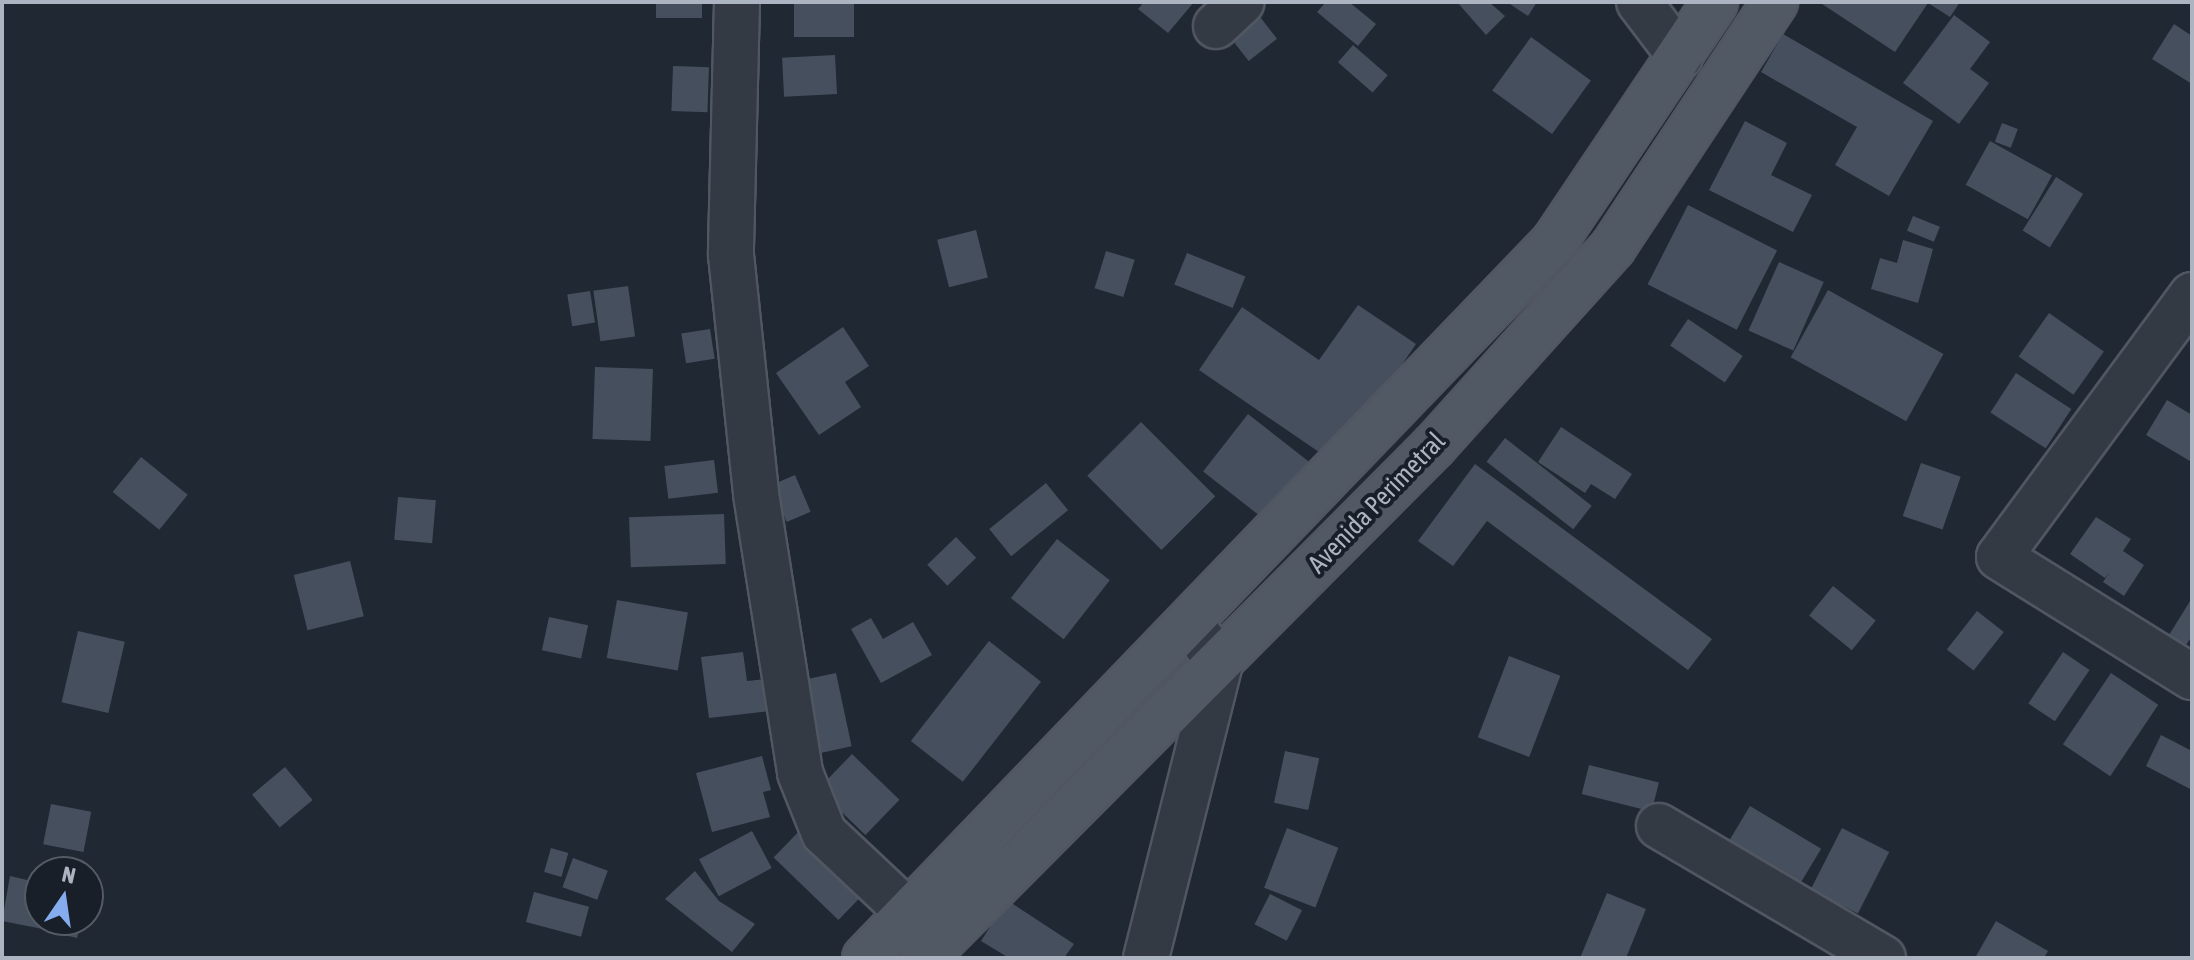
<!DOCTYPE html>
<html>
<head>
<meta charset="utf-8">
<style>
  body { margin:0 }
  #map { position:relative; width:2194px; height:960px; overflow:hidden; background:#202833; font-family:"Asap Condensed",sans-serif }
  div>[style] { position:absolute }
  .building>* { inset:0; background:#464f5d; transform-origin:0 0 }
  .roads { filter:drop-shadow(2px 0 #515762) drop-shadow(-2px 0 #515762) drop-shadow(0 2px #515762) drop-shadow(0 -2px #515762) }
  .minor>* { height:44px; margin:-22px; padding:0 22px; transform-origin:22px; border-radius:22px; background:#333a44 }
  .major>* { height:44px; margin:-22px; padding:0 22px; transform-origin:22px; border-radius:22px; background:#515964 }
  span { translate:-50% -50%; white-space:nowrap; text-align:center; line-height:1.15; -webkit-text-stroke:8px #191f28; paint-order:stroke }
  .street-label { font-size:26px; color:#adb4c1 }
  .frame { position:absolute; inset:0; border:4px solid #adb4c1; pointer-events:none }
  .north { position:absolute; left:24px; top:856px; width:80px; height:80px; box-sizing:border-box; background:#191f28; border:2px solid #545b65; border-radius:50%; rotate:13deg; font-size:22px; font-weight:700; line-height:32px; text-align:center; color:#adb4c1 }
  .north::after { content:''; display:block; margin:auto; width:28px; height:36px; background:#85acee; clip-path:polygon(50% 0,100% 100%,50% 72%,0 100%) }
</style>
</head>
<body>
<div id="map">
  <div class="building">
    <i style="left:656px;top:2px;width:46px;height:16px"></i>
    <i style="left:794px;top:2px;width:60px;height:35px"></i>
    <i style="clip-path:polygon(1144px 2px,1194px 2px,1168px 33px,1138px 9px)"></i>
    <i style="clip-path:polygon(1326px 2px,1349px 2px,1376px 24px,1358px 46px,1317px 12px)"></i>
    <i style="clip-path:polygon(1457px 2px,1489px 2px,1505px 16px,1486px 35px)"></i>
    <i style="clip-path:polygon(1507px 2px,1537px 2px,1528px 16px)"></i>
    <i style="clip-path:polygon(1819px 2px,1960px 2px,1950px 17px,1928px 3px,1895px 52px)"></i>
    <i style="left:1253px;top:8px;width:39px;height:36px;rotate:52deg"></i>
    <i style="clip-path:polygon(1954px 15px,1990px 42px,1970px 69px,1989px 83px,1959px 124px,1903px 83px)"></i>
    <i style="clip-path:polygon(2174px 24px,2192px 36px,2192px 84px,2152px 59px)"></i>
    <i style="clip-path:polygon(1783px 34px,1933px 121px,1889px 196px,1835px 165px,1857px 127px,1761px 72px)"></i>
    <i style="left:1531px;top:37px;width:74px;height:66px;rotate:36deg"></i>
    <i style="left:1353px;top:45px;width:46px;height:23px;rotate:41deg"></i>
    <i style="left:835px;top:55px;width:39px;height:53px;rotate:87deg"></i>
    <i style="left:673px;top:66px;width:36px;height:45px;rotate:2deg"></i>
    <i style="clip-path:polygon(1745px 121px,1787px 143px,1771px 175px,1812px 195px,1793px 232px,1709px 190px)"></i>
    <i style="left:2002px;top:123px;width:17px;height:20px;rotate:21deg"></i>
    <i style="left:1990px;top:141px;width:71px;height:50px;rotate:29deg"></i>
    <i style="left:2056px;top:177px;width:32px;height:63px;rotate:32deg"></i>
    <i style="left:1688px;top:205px;width:100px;height:89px;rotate:27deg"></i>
    <i style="left:1913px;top:216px;width:29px;height:16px;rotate:22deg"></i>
    <i style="left:976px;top:230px;width:49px;height:40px;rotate:76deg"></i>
    <i style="clip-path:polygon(1903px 240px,1933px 249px,1918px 303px,1871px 289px,1880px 258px,1897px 263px)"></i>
    <i style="left:1106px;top:251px;width:30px;height:39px;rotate:17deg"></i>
    <i style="left:1187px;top:253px;width:63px;height:34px;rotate:22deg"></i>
    <i style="left:1779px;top:262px;width:49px;height:75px;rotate:24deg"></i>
    <i style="left:628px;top:286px;width:51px;height:35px;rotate:82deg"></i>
    <i style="left:1828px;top:290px;width:132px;height:77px;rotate:29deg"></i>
    <i style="left:590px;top:291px;width:32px;height:23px;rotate:81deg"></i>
    <i style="clip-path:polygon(1358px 305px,1416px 344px,1335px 463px,1199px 370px,1242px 307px,1319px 360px)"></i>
    <i style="left:2049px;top:313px;width:67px;height:53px;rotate:35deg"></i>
    <i style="left:1688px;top:319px;width:66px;height:32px;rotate:34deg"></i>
    <i style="clip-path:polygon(843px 327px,869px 366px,845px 382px,861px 407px,819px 435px,776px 373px)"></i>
    <i style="left:710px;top:329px;width:30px;height:29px;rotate:81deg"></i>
    <i style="left:595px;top:367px;width:58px;height:72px;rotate:2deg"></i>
    <i style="left:2016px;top:373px;width:66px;height:47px;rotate:33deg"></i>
    <i style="clip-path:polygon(2167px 400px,2192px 415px,2190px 461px,2146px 435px)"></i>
    <i style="left:1248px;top:414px;width:86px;height:73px;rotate:38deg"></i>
    <i style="left:1141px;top:422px;width:105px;height:76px;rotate:45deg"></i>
    <i style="clip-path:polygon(1561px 427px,1632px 474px,1615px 499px,1591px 484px,1585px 493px,1538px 462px)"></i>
    <i style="left:1505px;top:438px;width:110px;height:30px;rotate:38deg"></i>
    <i style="left:141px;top:457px;width:60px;height:45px;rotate:39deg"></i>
    <i style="left:714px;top:460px;width:33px;height:50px;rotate:83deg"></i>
    <i style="left:1921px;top:463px;width:42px;height:56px;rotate:19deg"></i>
    <i style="clip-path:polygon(1475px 464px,1712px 639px,1688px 670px,1487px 521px,1453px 566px,1418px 541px)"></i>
    <i style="left:795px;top:475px;width:40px;height:26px;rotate:67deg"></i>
    <i style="left:1046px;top:483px;width:35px;height:73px;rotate:51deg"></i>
    <i style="left:398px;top:497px;width:38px;height:43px;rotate:5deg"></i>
    <i style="left:724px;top:514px;width:50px;height:95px;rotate:88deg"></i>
    <i style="clip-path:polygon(2096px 517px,2131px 539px,2123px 551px,2144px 565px,2124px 596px,2103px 582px,2110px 572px,2105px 578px,2070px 554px)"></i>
    <i style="left:956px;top:537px;width:29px;height:40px;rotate:46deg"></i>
    <i style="left:1057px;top:539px;width:67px;height:75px;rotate:38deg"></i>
    <i style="left:350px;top:561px;width:57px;height:58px;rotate:76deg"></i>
    <i style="left:1833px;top:586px;width:55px;height:38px;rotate:39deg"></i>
    <i style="clip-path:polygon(2192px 598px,2192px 636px,2186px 645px,2169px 635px)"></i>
    <i style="left:617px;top:600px;width:72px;height:59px;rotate:10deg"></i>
    <i style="left:1977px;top:611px;width:34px;height:49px;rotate:38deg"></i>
    <i style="left:549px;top:617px;width:40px;height:34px;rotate:12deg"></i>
    <i style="clip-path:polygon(871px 618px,883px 639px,913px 622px,932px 655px,881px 683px,851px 629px)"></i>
    <i style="left:78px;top:631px;width:48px;height:73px;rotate:13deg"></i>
    <i style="left:989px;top:641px;width:66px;height:127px;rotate:38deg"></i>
    <i style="clip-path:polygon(743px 652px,747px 681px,766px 679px,770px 711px,709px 718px,701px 657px)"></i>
    <i style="left:2063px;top:652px;width:32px;height:62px;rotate:34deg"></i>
    <i style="left:1509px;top:656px;width:55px;height:87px;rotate:21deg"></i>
    <i style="left:836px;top:673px;width:75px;height:40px;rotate:78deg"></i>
    <i style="left:2111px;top:673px;width:57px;height:86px;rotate:34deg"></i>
    <i style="clip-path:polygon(2161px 735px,2192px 751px,2192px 790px,2146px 766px)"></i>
    <i style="left:1285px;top:751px;width:35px;height:53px;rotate:12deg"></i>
    <i style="left:852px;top:754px;width:66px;height:49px;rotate:44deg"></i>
    <i style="clip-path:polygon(762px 756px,771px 790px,763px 792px,770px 817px,712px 832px,696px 773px)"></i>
    <i style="left:1589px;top:765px;width:72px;height:30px;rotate:14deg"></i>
    <i style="left:285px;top:767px;width:43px;height:43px;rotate:50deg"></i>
    <i style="left:51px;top:804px;width:41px;height:41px;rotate:11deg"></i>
    <i style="left:1750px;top:806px;width:83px;height:54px;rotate:31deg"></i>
    <i style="left:807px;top:823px;width:90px;height:48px;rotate:44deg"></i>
    <i style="left:1287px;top:828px;width:55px;height:64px;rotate:21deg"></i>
    <i style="left:1842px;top:828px;width:53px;height:69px;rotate:27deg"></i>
    <i style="left:752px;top:831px;width:42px;height:60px;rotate:62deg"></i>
    <i style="left:551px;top:848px;width:18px;height:25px;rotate:16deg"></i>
    <i style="left:573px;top:858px;width:37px;height:31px;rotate:20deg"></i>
    <i style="clip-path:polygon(695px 871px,719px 901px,755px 924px,732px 952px,665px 899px)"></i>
    <i style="clip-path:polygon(10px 876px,40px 883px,40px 920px,56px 920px,53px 931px,2px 921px)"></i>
    <i style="left:534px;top:892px;width:57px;height:31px;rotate:15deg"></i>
    <i style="clip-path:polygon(1607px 893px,1646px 909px,1626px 958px,1580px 958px)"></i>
    <i style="left:1270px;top:894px;width:36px;height:34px;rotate:27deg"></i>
    <i style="clip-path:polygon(1007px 900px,1074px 944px,1064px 958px,1009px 958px,981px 941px)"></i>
    <i style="clip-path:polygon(59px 920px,81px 920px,77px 938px,56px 933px)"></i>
    <i style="clip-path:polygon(1996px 921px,2048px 951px,2044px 958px,1975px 958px)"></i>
  </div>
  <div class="roads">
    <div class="minor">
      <i style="left:737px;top:2px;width:253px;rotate:91.4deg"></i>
      <i style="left:731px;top:255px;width:240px;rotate:84deg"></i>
      <i style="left:756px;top:494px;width:282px;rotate:81deg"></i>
      <i style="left:800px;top:773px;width:65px;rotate:68.2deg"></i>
      <i style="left:824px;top:833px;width:118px;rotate:43.3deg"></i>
      <i style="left:1639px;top:2px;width:68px;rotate:52.8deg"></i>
      <i style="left:1216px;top:26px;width:35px;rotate:-43deg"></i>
      <i style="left:2192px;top:295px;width:325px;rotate:126.4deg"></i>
      <i style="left:1999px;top:557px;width:227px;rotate:31.9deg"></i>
      <i style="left:1659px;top:826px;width:260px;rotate:30.5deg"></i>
      <i style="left:1146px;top:958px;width:303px;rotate:-75.9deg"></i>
      <i style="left:1220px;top:664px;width:51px;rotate:-126.2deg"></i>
    </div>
    <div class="major">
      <i style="left:865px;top:958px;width:994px;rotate:-46.1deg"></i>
      <i style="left:1554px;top:242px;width:289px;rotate:-56.1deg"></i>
      <i style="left:924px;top:958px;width:723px;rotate:-45.11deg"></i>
      <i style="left:1434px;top:446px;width:268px;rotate:-48deg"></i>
      <i style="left:1613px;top:247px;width:294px;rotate:-56.5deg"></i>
    </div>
  </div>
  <div class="street-label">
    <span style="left:1377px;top:503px;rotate:-46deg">Avenida Perimetral</span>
  </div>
  <div class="frame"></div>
  <div class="north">N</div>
</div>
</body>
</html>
